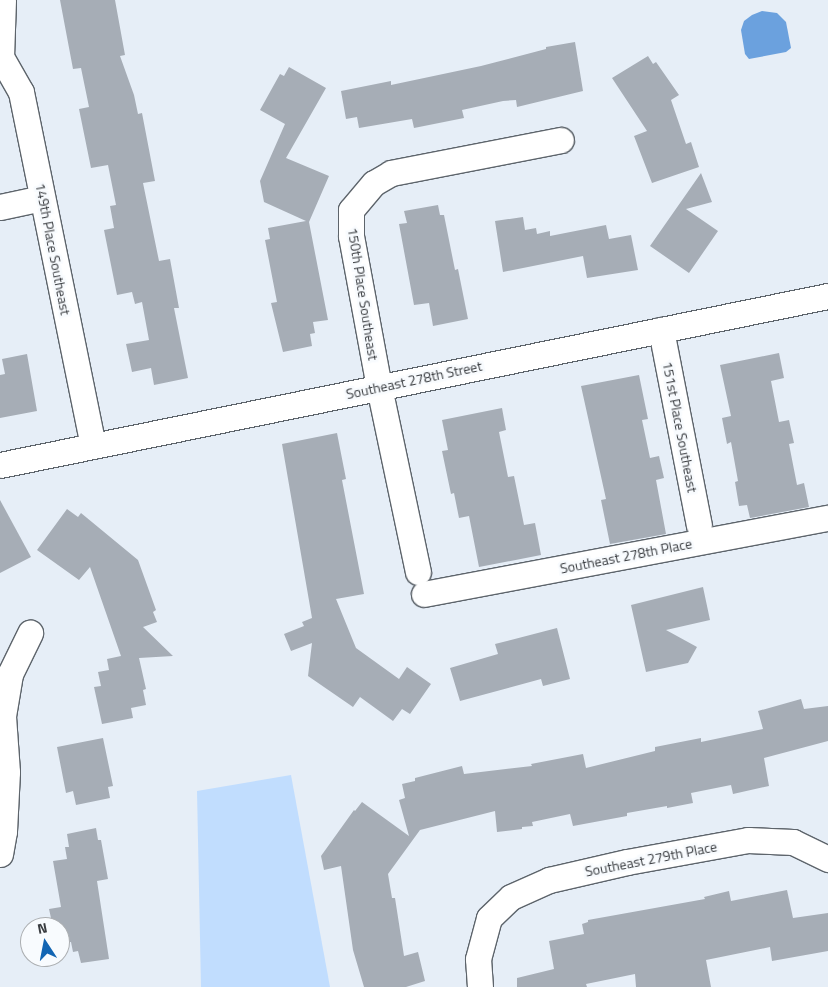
<!DOCTYPE html>
<html>
<head>
<meta charset="utf-8">
<style>
  body { margin:0 }
  #map { position:relative; width:828px; height:987px; overflow:hidden; background:#e6eef7; font-family:"Titillium Web",sans-serif }
  div>[style] { position:absolute }
  .green>* { inset:0; background:#c1ddfe }
  .water>* { inset:0; background:#6ba1de }
  .building>* { inset:0; background:#a6adb6 }
  .roads { filter:drop-shadow(1px 0 #5d646b) drop-shadow(-1px 0 #5d646b) drop-shadow(0 1px #5d646b) drop-shadow(0 -1px #5d646b) }
  .minor>* { height:25px; margin:-12.5px; padding:0 12.5px; transform-origin:12.5px; border-radius:12.5px; background:#fff }
  span { translate:-50% -50%; white-space:nowrap; text-align:center; line-height:1.15; -webkit-text-stroke:5px #f8fbfe; paint-order:stroke }
  .street-label { font-size:14px; color:#3a3d41 }
  .north { position:absolute; left:20px; top:917px; width:50px; height:50px; box-sizing:border-box; background:#f8fbfe; border:1px solid #acafb2; border-radius:50%; rotate:349deg; font-size:14px; font-weight:700; line-height:20px; text-align:center; color:#3a3d41 }
  .north::after { content:''; display:block; margin:auto; width:18px; height:22px; background:#1265b3; clip-path:polygon(50% 0,100% 100%,50% 72%,0 100%) }
</style>
</head>
<body>
<div id="map">
  <div class="green">
    <i style="clip-path:polygon(291px 775px,330px 987px,201px 987px,197px 791px)"></i>
  </div>
  <div class="water">
    <i style="clip-path:polygon(762px 11px,777px 13px,786px 22px,791px 48px,786px 52px,749px 59px,745px 54px,741px 30px,744px 21px,752px 15px)"></i>
  </div>
  <div class="building">
    <i style="clip-path:polygon(60px 0,115px 0,125px 55px,120px 56px,134px 95px,138px 114px,142px 113px,155px 181px,143px 183px,159px 261px,170px 259px,179px 308px,174px 308px,188px 378px,154px 385px,151px 368px,132px 372px,126px 344px,149px 340px,142px 302px,135px 304px,132px 292px,117px 295px,104px 230px,114px 228px,110px 206px,116px 205px,108px 165px,91px 168px,79px 109px,89px 107px,81px 68px,73px 69px)"></i>
    <i style="clip-path:polygon(575px 42px,583px 91px,517px 107px,516px 100px,503px 101px,462px 110px,464px 118px,414px 128px,412px 119px,359px 128px,357px 117px,346px 119px,341px 91px,391px 81px,391px 85px,481px 66px,546px 49px,546px 47px)"></i>
    <i style="clip-path:polygon(648px 56px,653px 64px,656px 62px,679px 95px,671px 100px,686px 144px,691px 142px,699px 167px,652px 183px,634px 136px,647px 131px,612px 78px)"></i>
    <i style="clip-path:polygon(289px 67px,326px 88px,286px 158px,329px 176px,309px 222px,328px 320px,313px 322px,315px 333px,310px 334px,312px 346px,283px 352px,271px 303px,277px 302px,265px 240px,270px 239px,268px 228px,306px 221px,264px 202px,260px 181px,285px 124px,260px 110px,280px 74px,284px 76px)"></i>
    <i style="clip-path:polygon(701px 173px,712px 202px,686px 209px,718px 231px,689px 273px,650px 246px)"></i>
    <i style="clip-path:polygon(438px 205px,440px 215px,444px 215px,455px 270px,458px 269px,468px 319px,433px 326px,429px 303px,414px 305px,399px 224px,407px 223px,404px 211px)"></i>
    <i style="clip-path:polygon(523px 217px,525px 230px,536px 228px,537px 234px,550px 231px,550px 236px,606px 225px,609px 239px,631px 235px,638px 270px,587px 278px,583px 256px,503px 272px,495px 221px)"></i>
    <i style="clip-path:polygon(779px 353px,784px 378px,771px 381px,779px 422px,789px 420px,794px 443px,789px 444px,797px 485px,804px 483px,809px 507px,750px 518px,747px 505px,739px 506px,735px 482px,738px 481px,731px 442px,727px 444px,722px 418px,731px 416px,720px 365px)"></i>
    <i style="clip-path:polygon(27px 354px,37px 411px,0 418px,0 375px,5px 374px,2px 359px)"></i>
    <i style="clip-path:polygon(639px 375px,648px 419px,642px 420px,650px 458px,659px 456px,664px 478px,656px 480px,666px 534px,610px 544px,601px 500px,606px 499px,581px 386px)"></i>
    <i style="clip-path:polygon(502px 408px,506px 430px,499px 432px,508px 477px,514px 476px,524px 525px,535px 523px,541px 555px,479px 567px,469px 516px,459px 518px,454px 493px,451px 494px,442px 451px,448px 450px,442px 420px)"></i>
    <i style="clip-path:polygon(337px 433px,346px 479px,342px 480px,364px 594px,336px 599px,356px 648px,399px 679px,407px 667px,431px 684px,410px 714px,402px 709px,393px 721px,360px 697px,353px 707px,308px 676px,312px 643px,291px 651px,284px 634px,304px 626px,302px 622px,312px 618px,282px 444px)"></i>
    <i style="clip-path:polygon(0 500px,31px 557px,0 573px)"></i>
    <i style="clip-path:polygon(67px 509px,78px 517px,81px 513px,138px 560px,156px 610px,153px 612px,157px 622px,143px 627px,173px 656px,139px 658px,146px 689px,143px 690px,146px 705px,131px 708px,133px 718px,102px 724px,94px 687px,101px 686px,98px 672px,109px 670px,107px 659px,121px 656px,90px 567px,79px 580px,37px 550px)"></i>
    <i style="clip-path:polygon(703px 587px,710px 620px,666px 630px,697px 647px,688px 663px,646px 672px,631px 605px)"></i>
    <i style="clip-path:polygon(557px 628px,570px 679px,543px 686px,541px 679px,460px 701px,450px 668px,498px 654px,495px 644px)"></i>
    <i style="clip-path:polygon(801px 699px,804px 709px,828px 706px,828px 741px,764px 758px,769px 786px,733px 794px,731px 785px,691px 793px,693px 803px,667px 808px,667px 806px,627px 813px,627px 816px,573px 826px,570px 814px,532px 822px,533px 826px,522px 827px,522px 829px,497px 832px,495px 811px,420px 830px,388px 874px,392px 898px,395px 898px,404px 956px,418px 952px,425px 981px,406px 987px,364px 987px,353px 950px,341px 866px,324px 870px,321px 856px,354px 810px,355px 811px,362px 802px,409px 836px,399px 800px,405px 798px,402px 784px,415px 781px,415px 778px,462px 766px,464px 774px,532px 766px,531px 764px,583px 754px,586px 768px,655px 751px,655px 747px,701px 738px,701px 742px,763px 729px,758px 711px)"></i>
    <i style="clip-path:polygon(103px 738px,113px 786px,108px 787px,110px 798px,76px 805px,73px 791px,66px 793px,57px 747px)"></i>
    <i style="clip-path:polygon(96px 828px,98px 840px,101px 840px,108px 879px,97px 881px,109px 959px,81px 963px,78px 951px,73px 952px,71px 942px,60px 943px,60px 927px,53px 927px,49px 909px,61px 907px,53px 861px,67px 859px,65px 847px,69px 847px,67px 834px)"></i>
    <i style="clip-path:polygon(787px 890px,793px 918px,828px 913px,828px 951px,772px 961px,770px 947px,706px 960px,711px 987px,636px 987px,635px 974px,586px 984px,587px 987px,517px 987px,517px 978px,554px 969px,549px 941px,584px 934px,582px 924px,588px 922px,588px 920px,705px 899px,704px 897px,729px 891px,731px 901px)"></i>
  </div>
  <div class="roads">
    <div class="minor">
      <i style="left:3px;top:0;width:57px;rotate:92deg"></i>
      <i style="left:1px;top:57px;width:40px;rotate:60.3deg"></i>
      <i style="left:21px;top:92px;width:361px;rotate:78.5deg"></i>
      <i style="left:0;top:207px;width:43px;rotate:-12.1deg"></i>
      <i style="left:661px;top:330px;width:199px;rotate:79deg"></i>
      <i style="left:0;top:465px;width:845px;rotate:-11.54deg"></i>
      <i style="left:418px;top:572px;width:189px;rotate:-101.9deg"></i>
      <i style="left:379px;top:387px;width:154px;rotate:-100.5deg"></i>
      <i style="left:351px;top:236px;width:26px;rotate:-90deg"></i>
      <i style="left:351px;top:210px;width:35px;rotate:-50deg"></i>
      <i style="left:374px;top:183px;width:20px;rotate:-30deg"></i>
      <i style="left:391px;top:173px;width:173px;rotate:-11deg"></i>
      <i style="left:424px;top:594px;width:411px;rotate:-10.7deg"></i>
      <i style="left:0;top:854px;width:23px;rotate:-80deg"></i>
      <i style="left:4px;top:831px;width:59px;rotate:-87.1deg"></i>
      <i style="left:7px;top:772px;width:56px;rotate:-94.1deg"></i>
      <i style="left:3px;top:716px;width:43px;rotate:-80.5deg"></i>
      <i style="left:10px;top:674px;width:46px;rotate:-64deg"></i>
      <i style="left:480px;top:987px;width:28px;rotate:-94deg"></i>
      <i style="left:478px;top:959px;width:42px;rotate:-75deg"></i>
      <i style="left:489px;top:918px;width:30px;rotate:-44deg"></i>
      <i style="left:511px;top:897px;width:42px;rotate:-24.1deg"></i>
      <i style="left:549px;top:880px;width:80px;rotate:-13deg"></i>
      <i style="left:627px;top:862px;width:123px;rotate:-10.3deg"></i>
      <i style="left:748px;top:840px;width:45px;rotate:2.5deg"></i>
      <i style="left:793px;top:842px;width:39px;rotate:26deg"></i>
    </div>
  </div>
  <div class="street-label">
    <span style="left:53px;top:249px;rotate:79deg">149th Place Southeast</span>
    <span style="left:363px;top:294px;rotate:81deg">150th Place Southeast</span>
    <span style="left:414px;top:380px;rotate:-12deg">Southeast 278th Street</span>
    <span style="left:680px;top:427px;rotate:79deg">151st Place Southeast</span>
    <span style="left:626px;top:556px;rotate:-11deg">Southeast 278th Place</span>
    <span style="left:651px;top:859px;rotate:-11deg">Southeast 279th Place</span>
  </div>
  <div class="north">N</div>
</div>
</body>
</html>
